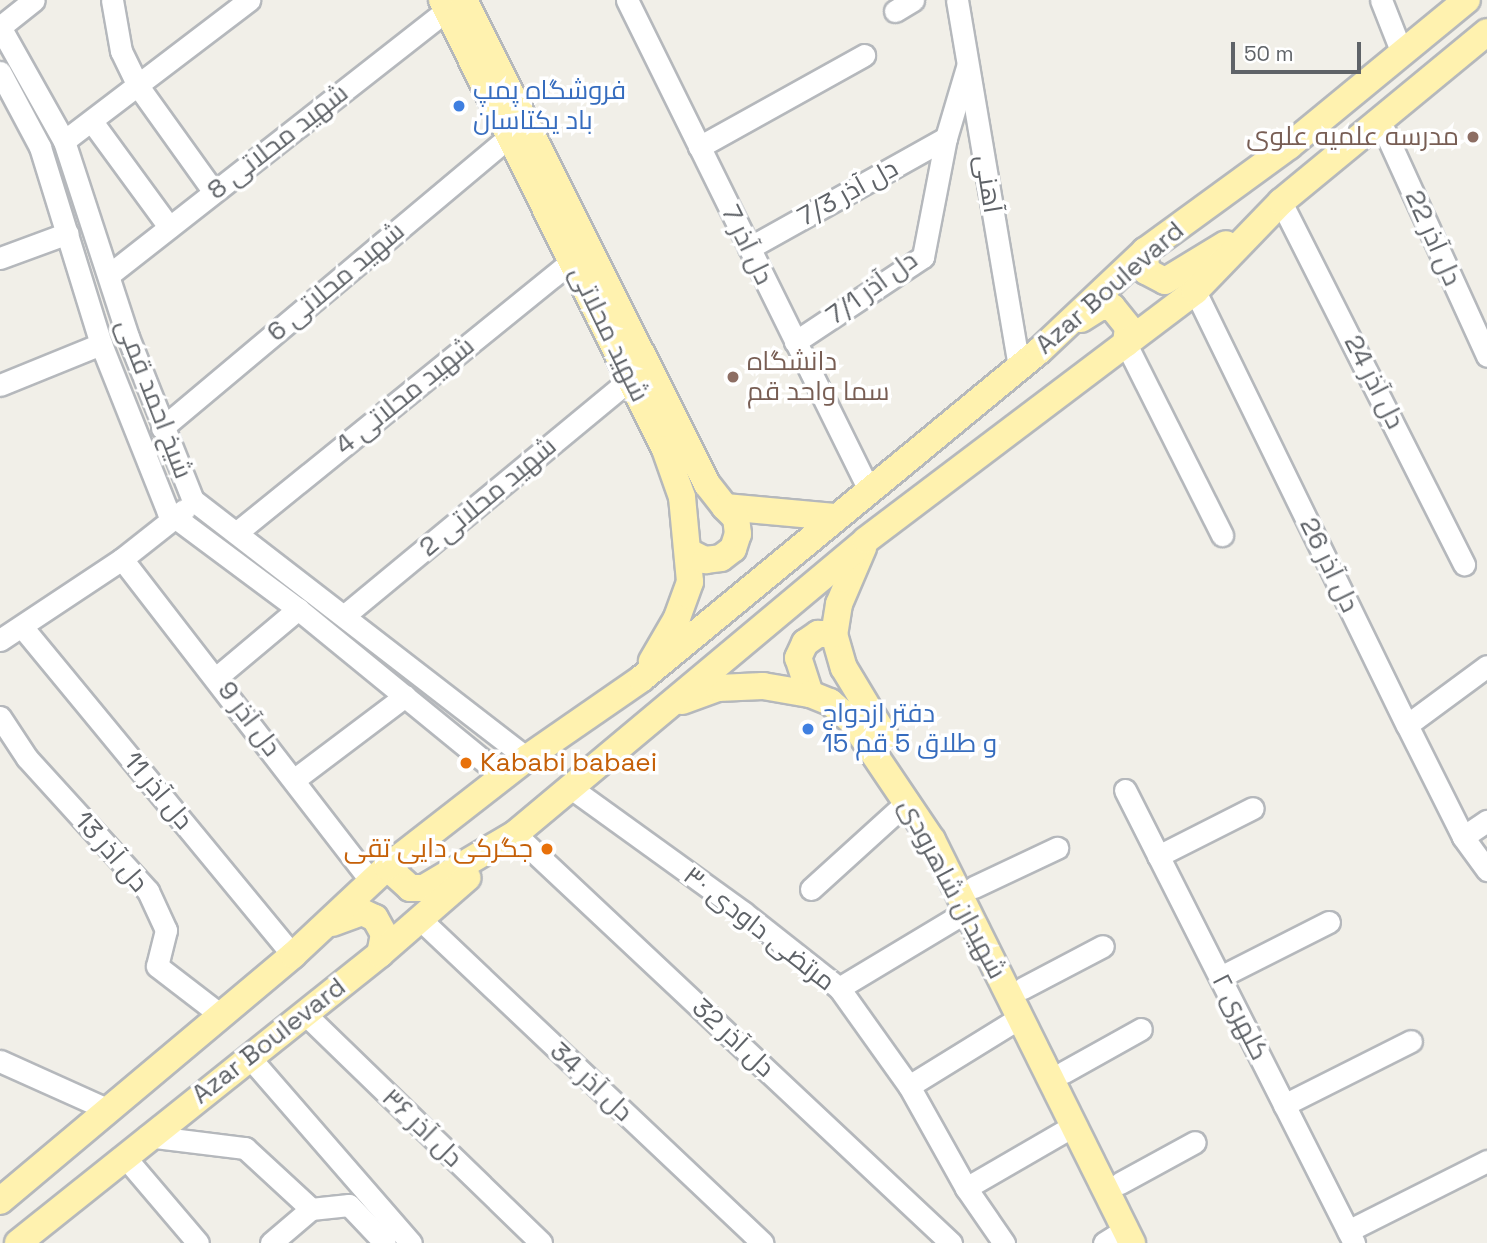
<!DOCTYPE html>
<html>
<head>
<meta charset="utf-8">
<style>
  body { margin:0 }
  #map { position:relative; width:1487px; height:1243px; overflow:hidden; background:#f1efe8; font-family:"Space Grotesk",Cairo,sans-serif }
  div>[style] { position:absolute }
  .roads { filter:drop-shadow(2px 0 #b5b8bc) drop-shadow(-2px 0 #b5b8bc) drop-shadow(0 2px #b5b8bc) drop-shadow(0 -2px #b5b8bc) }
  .minor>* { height:21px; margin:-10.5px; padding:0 10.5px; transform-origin:10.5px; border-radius:10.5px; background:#fff }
  .major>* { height:26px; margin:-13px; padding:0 13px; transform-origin:13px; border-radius:13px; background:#fff2af }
  .dots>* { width:19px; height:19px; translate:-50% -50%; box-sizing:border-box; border:4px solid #fff; border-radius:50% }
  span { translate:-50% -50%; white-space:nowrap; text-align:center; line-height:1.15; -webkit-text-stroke:7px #fff; paint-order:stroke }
  .shop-label { font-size:26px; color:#366cbe }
  .left { translate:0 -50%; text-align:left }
  .education-label { font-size:26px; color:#785e54 }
  .right { translate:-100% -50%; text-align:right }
  .street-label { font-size:26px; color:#5f6368 }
  .food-label { font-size:26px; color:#c56008 }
  .scale { position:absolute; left:1231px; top:42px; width:130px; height:32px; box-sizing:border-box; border:4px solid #5f6368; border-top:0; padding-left:9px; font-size:21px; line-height:24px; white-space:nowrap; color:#5f6368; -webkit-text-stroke:5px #fff; paint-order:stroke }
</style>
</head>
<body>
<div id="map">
  <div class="roads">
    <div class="minor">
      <i style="left:112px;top:0;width:52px;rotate:80deg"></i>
      <i style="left:121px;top:51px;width:39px;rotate:64deg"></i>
      <i style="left:138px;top:86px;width:130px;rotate:54.4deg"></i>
      <i style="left:627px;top:0;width:547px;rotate:63.72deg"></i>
      <i style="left:957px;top:0;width:373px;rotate:80.4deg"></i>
      <i style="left:1381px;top:0;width:57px;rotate:68.4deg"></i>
      <i style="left:895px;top:11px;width:21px;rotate:-31deg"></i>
      <i style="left:0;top:27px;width:131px;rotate:60.7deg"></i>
      <i style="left:64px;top:141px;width:206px;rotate:71.9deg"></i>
      <i style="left:128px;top:337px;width:175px;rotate:68.3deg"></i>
      <i style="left:193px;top:500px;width:422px;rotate:37.7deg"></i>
      <i style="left:0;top:27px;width:43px;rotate:-38.5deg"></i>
      <i style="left:0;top:72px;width:85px;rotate:61.9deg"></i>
      <i style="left:40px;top:147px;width:206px;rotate:72.8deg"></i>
      <i style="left:101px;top:344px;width:181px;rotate:68.3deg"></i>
      <i style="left:168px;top:512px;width:162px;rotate:36.7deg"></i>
      <i style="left:298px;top:609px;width:265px;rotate:39.3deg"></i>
      <i style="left:1380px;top:121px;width:258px;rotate:65.5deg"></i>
      <i style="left:93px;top:123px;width:129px;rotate:53.8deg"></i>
      <i style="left:64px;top:141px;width:233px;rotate:-37.3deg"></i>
      <i style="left:699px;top:147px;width:189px;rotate:-29.1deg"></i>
      <i style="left:1281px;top:202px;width:406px;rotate:63.2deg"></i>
      <i style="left:749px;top:248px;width:226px;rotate:-29.2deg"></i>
      <i style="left:0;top:258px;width:72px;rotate:-20.2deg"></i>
      <i style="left:110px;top:274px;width:428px;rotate:-38.1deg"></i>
      <i style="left:1195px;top:291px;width:483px;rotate:64deg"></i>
      <i style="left:1407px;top:725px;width:125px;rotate:63.4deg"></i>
      <i style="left:1463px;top:837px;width:41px;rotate:54deg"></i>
      <i style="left:795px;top:342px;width:154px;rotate:-33.6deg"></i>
      <i style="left:923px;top:257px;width:121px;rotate:-79.1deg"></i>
      <i style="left:946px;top:138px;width:74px;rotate:-73.5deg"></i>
      <i style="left:1126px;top:344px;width:214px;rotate:63.3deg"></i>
      <i style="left:0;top:385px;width:109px;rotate:-22.1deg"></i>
      <i style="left:162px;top:428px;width:454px;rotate:-40deg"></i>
      <i style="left:236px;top:533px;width:434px;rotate:-39deg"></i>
      <i style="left:122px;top:559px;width:408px;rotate:52.3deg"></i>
      <i style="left:345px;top:615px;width:371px;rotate:-39.6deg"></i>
      <i style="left:23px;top:628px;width:424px;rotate:50.5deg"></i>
      <i style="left:0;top:640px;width:146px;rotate:-33.6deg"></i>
      <i style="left:122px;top:559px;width:79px;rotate:-38.3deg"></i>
      <i style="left:217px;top:677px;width:106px;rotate:-40deg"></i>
      <i style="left:0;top:717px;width:49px;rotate:56.6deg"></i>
      <i style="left:27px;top:758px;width:180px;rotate:47.7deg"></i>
      <i style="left:148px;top:891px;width:43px;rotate:65.2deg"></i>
      <i style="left:166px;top:930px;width:37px;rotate:104deg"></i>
      <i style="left:157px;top:966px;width:82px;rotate:37.6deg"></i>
      <i style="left:1407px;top:725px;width:99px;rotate:-36.4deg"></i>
      <i style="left:295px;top:779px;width:138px;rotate:-37deg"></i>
      <i style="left:571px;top:788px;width:213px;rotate:35.8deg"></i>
      <i style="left:744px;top:913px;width:121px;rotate:38.3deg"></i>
      <i style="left:839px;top:988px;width:120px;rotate:54.5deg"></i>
      <i style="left:909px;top:1086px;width:117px;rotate:60.8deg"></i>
      <i style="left:966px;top:1188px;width:67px;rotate:55.4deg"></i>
      <i style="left:1125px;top:790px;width:508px;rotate:63.18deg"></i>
      <i style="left:515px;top:834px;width:598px;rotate:43.17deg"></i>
      <i style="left:1463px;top:837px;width:29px;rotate:-34deg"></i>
      <i style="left:1158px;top:856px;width:106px;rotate:-26.8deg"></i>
      <i style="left:974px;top:887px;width:92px;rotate:-25.2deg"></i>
      <i style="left:811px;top:889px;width:131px;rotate:-42.2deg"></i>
      <i style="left:421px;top:920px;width:470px;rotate:43.4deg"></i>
      <i style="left:1220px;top:977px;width:122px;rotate:-26.8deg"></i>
      <i style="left:839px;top:988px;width:149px;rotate:-31deg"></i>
      <i style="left:1023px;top:988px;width:90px;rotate:-27.7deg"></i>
      <i style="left:304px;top:1013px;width:330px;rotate:44.1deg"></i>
      <i style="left:250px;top:1058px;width:245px;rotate:49deg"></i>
      <i style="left:0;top:1061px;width:120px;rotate:24.2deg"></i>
      <i style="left:1064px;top:1072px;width:88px;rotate:-29.2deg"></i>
      <i style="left:909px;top:1086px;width:129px;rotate:-31.7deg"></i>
      <i style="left:1284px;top:1105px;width:142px;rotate:-26.7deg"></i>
      <i style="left:147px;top:1136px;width:99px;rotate:7deg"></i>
      <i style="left:245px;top:1148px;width:90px;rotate:42.7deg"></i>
      <i style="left:124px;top:1156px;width:114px;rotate:49.6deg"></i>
      <i style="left:1120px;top:1183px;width:85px;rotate:-28.7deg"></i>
      <i style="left:966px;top:1188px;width:124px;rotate:-30.1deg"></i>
      <i style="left:1348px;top:1231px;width:156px;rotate:-26.7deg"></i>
      <i style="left:271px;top:1243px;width:52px;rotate:-40.4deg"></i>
      <i style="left:311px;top:1209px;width:38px;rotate:-6deg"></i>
      <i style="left:349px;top:1205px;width:52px;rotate:46.5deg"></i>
      <i style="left:1104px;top:1243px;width:25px;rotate:-32deg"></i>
    </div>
    <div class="major">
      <i style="left:442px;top:0;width:501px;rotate:63.59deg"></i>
      <i style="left:665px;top:449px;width:51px;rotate:70.5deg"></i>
      <i style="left:682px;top:497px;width:85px;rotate:84.6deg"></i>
      <i style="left:690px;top:582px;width:38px;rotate:110deg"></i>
      <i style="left:677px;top:618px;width:50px;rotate:120.2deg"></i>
      <i style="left:464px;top:0;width:542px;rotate:63.34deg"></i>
      <i style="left:707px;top:484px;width:29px;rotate:52deg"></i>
      <i style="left:725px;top:507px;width:110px;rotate:5.2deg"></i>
      <i style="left:1145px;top:251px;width:20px;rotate:87deg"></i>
      <i style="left:1146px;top:271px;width:21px;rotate:28deg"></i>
      <i style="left:1165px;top:281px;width:71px;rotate:-31.2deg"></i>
      <i style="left:1081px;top:319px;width:22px;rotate:-32deg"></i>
      <i style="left:1100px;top:307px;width:12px"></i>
      <i style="left:1112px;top:307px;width:26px;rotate:51deg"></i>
      <i style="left:1128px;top:327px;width:17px;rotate:97deg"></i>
      <i style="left:863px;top:548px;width:61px;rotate:113.2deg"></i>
      <i style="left:839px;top:604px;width:30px;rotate:99deg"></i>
      <i style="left:834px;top:634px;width:35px;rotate:74deg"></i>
      <i style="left:844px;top:668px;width:79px;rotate:58.9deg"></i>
      <i style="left:691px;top:553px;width:16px;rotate:27deg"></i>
      <i style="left:705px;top:560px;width:16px;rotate:-7deg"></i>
      <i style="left:721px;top:558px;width:15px;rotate:-37deg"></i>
      <i style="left:733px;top:549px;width:16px;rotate:-72deg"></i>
      <i style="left:738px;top:534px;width:16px;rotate:-97deg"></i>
      <i style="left:736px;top:518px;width:16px;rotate:-135deg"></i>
      <i style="left:810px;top:694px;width:38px;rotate:-108deg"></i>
      <i style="left:798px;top:658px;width:17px;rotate:-65deg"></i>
      <i style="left:805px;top:643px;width:16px;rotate:-35deg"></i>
      <i style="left:818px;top:634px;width:16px"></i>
      <i style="left:682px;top:701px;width:38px;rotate:-20deg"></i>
      <i style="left:718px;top:688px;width:45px;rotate:-2.5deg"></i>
      <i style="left:763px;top:686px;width:48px;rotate:9.7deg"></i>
      <i style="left:810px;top:694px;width:22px;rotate:22deg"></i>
      <i style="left:830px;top:702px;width:28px;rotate:41deg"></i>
      <i style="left:851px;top:720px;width:145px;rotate:56deg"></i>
      <i style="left:932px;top:840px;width:450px;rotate:63.6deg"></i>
      <i style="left:387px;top:867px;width:31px;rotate:42deg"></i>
      <i style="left:410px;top:888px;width:14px"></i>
      <i style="left:424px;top:888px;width:106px;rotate:-30.7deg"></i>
      <i style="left:515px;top:834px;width:458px;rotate:-39.9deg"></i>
      <i style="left:866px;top:540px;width:413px;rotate:-37.1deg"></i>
      <i style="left:1195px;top:291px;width:124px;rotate:-46deg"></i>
      <i style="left:1281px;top:202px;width:267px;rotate:-39.5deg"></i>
      <i style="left:332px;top:923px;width:32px;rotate:-20deg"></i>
      <i style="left:362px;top:912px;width:14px;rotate:25deg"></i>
      <i style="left:375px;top:918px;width:18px;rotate:61deg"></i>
      <i style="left:384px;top:934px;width:20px;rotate:101deg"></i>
      <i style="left:0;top:1201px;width:383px;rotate:-40deg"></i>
      <i style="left:293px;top:955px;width:129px;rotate:-43.1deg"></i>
      <i style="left:387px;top:867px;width:177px;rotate:-37.9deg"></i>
      <i style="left:527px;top:758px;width:139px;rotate:-34.7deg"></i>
      <i style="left:641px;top:679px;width:516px;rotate:-39.49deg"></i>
      <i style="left:1039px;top:351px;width:146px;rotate:-43.3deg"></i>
      <i style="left:1145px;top:251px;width:178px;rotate:-36.1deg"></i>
      <i style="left:1289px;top:146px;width:230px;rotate:-39.4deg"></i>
      <i style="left:18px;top:1243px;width:463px;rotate:-38.6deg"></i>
      <i style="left:380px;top:954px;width:116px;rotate:-41.1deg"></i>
    </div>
  </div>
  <div class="dots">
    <i style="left:459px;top:106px;background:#3f7fe0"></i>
    <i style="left:1473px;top:137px;background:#8d6e63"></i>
    <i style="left:733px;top:377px;background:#8d6e63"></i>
    <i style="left:808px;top:729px;background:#3f7fe0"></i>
    <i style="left:466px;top:763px;background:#e8710a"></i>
    <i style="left:547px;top:849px;background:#e8710a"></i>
  </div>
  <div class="shop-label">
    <span class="left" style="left:473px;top:106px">فروشگاه پمپ<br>باد یکتاسان</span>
    <span class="left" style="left:822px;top:729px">دفتر ازدواج<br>15 و طلاق 5 قم</span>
  </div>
  <div class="education-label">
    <span class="right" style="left:1459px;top:137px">مدرسه علمیه علوی</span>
    <span class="left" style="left:747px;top:377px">دانشگاه<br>سما واحد قم</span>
  </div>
  <div class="street-label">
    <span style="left:278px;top:142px;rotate:-38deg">شهید محلاتی 8</span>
    <span style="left:988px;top:184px;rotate:81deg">آهنی</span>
    <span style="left:848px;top:193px;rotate:-29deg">دل آذر 7/3</span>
    <span style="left:1433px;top:238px;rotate:66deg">دل آذر 22</span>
    <span style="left:747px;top:245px;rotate:64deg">دل آذر 7</span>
    <span style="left:336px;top:282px;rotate:-40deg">شهید محلاتی 6</span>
    <span style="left:872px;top:288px;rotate:-36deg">دل آذر 7/1</span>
    <span style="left:1110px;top:288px;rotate:-41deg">Azar Boulevard</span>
    <span style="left:609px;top:334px;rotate:64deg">شهید محلاتی</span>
    <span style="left:1374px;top:382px;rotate:63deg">دل آذر 24</span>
    <span style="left:405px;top:396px;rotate:-39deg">شهید محلاتی 4</span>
    <span style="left:154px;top:399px;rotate:69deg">شیخ احمد قمی</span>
    <span style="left:488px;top:497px;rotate:-40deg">شهید محلاتی 2</span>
    <span style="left:1329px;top:565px;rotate:64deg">دل آذر 26</span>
    <span style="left:249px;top:719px;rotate:53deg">دل آذر 9</span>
    <span style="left:158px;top:791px;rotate:50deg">دل آذر 11</span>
    <span style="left:111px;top:852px;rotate:49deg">دل آذر 13</span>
    <span style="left:952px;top:889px;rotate:62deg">شهیدان شاهرودی</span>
    <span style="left:759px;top:929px;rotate:38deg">۳۰ مرتضی داودی</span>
    <span style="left:1240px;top:1017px;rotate:63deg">کلهری ۲</span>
    <span style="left:733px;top:1038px;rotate:43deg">دل آذر 32</span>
    <span style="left:269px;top:1041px;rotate:-38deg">Azar Boulevard</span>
    <span style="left:591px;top:1082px;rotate:43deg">دل آذر 34</span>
    <span style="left:422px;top:1128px;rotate:44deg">دل آذر ۳۶</span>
  </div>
  <div class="food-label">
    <span class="left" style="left:480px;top:763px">Kababi babaei</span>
    <span class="right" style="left:533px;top:849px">جگرکی دایی تقی</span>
  </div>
  <div class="scale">50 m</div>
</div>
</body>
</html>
